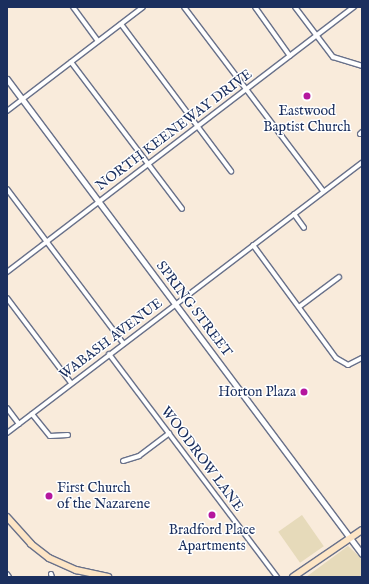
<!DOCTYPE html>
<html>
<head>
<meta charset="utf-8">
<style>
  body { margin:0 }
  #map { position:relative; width:369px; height:584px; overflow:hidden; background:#f9ebdb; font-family:"IM FELL English",serif }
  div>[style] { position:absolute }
  .built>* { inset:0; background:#e6daba; transform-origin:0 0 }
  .roads { filter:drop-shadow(1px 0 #69718a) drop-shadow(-1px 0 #69718a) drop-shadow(0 1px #69718a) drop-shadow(0 -1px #69718a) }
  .minor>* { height:4px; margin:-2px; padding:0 2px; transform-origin:2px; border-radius:2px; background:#fff }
  .tertiary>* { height:5px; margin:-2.5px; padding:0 2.5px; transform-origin:2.5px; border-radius:2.5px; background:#fff }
  .secondary>* { height:6px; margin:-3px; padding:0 3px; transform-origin:3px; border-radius:3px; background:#fde5c5 }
  .dots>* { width:11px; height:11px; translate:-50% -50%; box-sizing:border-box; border:2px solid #fff; border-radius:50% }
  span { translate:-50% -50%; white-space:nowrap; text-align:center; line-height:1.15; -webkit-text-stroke:3px #fff; paint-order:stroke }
  .poi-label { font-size:14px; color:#1b2f5e }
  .right { translate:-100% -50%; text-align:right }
  .left { translate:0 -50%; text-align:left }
  .street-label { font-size:14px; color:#1b2f5e }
  .frame { position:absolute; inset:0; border:8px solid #1b2f5e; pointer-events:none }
</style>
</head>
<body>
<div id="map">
  <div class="built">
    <i style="left:302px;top:515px;width:38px;height:29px;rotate:55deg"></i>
    <i style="clip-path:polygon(348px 546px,362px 559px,362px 577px,306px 577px)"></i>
  </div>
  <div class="roads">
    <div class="minor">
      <i style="left:73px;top:7px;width:42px;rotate:53.7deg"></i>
      <i style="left:184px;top:7px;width:231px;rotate:52.9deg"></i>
      <i style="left:255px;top:7px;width:60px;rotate:54.5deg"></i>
      <i style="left:295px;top:7px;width:63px;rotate:52.8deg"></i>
      <i style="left:333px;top:57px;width:30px;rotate:17deg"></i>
      <i style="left:121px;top:24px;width:184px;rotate:53.2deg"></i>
      <i style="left:71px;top:62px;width:184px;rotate:52.9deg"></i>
      <i style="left:7px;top:111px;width:171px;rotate:-37.4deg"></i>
      <i style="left:360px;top:134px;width:3px;rotate:-45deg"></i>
      <i style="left:7px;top:189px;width:193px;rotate:53deg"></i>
      <i style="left:294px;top:214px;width:17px;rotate:54deg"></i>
      <i style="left:253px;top:245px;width:140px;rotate:53.7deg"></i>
      <i style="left:336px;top:358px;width:14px;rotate:30deg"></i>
      <i style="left:348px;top:365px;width:16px;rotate:-27deg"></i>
      <i style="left:7px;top:272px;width:437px;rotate:-37.4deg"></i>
      <i style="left:7px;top:298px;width:106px;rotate:53deg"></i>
      <i style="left:299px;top:307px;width:50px;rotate:-36.9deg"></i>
      <i style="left:109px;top:354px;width:279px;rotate:53deg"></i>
      <i style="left:7px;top:408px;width:20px;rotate:53deg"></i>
      <i style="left:32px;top:414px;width:28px;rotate:51deg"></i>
      <i style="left:50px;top:436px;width:18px;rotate:-3deg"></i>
      <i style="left:7px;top:433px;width:446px;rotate:-37.3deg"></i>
      <i style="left:123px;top:461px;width:17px;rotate:-17deg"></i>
      <i style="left:139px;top:456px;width:38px;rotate:-37deg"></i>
      <i style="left:7px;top:574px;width:4px;rotate:56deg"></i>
      <i style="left:51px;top:574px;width:3px;rotate:72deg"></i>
    </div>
    <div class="tertiary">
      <i style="left:7px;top:79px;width:593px;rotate:53.23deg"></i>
    </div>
    <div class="secondary">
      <i style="left:7px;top:517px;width:36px;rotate:48deg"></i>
      <i style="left:31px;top:544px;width:23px;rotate:38deg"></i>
      <i style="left:49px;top:558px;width:30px;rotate:24deg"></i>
      <i style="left:76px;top:570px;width:33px;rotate:12deg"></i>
      <i style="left:293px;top:577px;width:83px;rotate:-34.3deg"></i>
    </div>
  </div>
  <div class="dots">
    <i style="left:307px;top:96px;background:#b5179e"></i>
    <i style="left:304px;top:392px;background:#b5179e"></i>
    <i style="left:49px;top:496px;background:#b5179e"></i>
    <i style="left:212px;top:515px;background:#b5179e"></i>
  </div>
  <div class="poi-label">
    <span style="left:307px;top:119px">Eastwood<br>Baptist Church</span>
    <span class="right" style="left:296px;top:392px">Horton Plaza</span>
    <span class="left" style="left:57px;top:496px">First Church<br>of the Nazarene</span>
    <span style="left:212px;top:538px">Bradford Place<br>Apartments</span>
  </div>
  <div class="street-label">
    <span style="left:174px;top:130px;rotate:-37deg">NORTH KEENEWAY DRIVE</span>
    <span style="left:194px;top:309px;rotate:53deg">SPRING STREET</span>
    <span style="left:111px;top:339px;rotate:-37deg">WABASH AVENUE</span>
    <span style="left:202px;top:459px;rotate:53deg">WOODROW LANE</span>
  </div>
  <div class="frame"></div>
</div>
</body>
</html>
